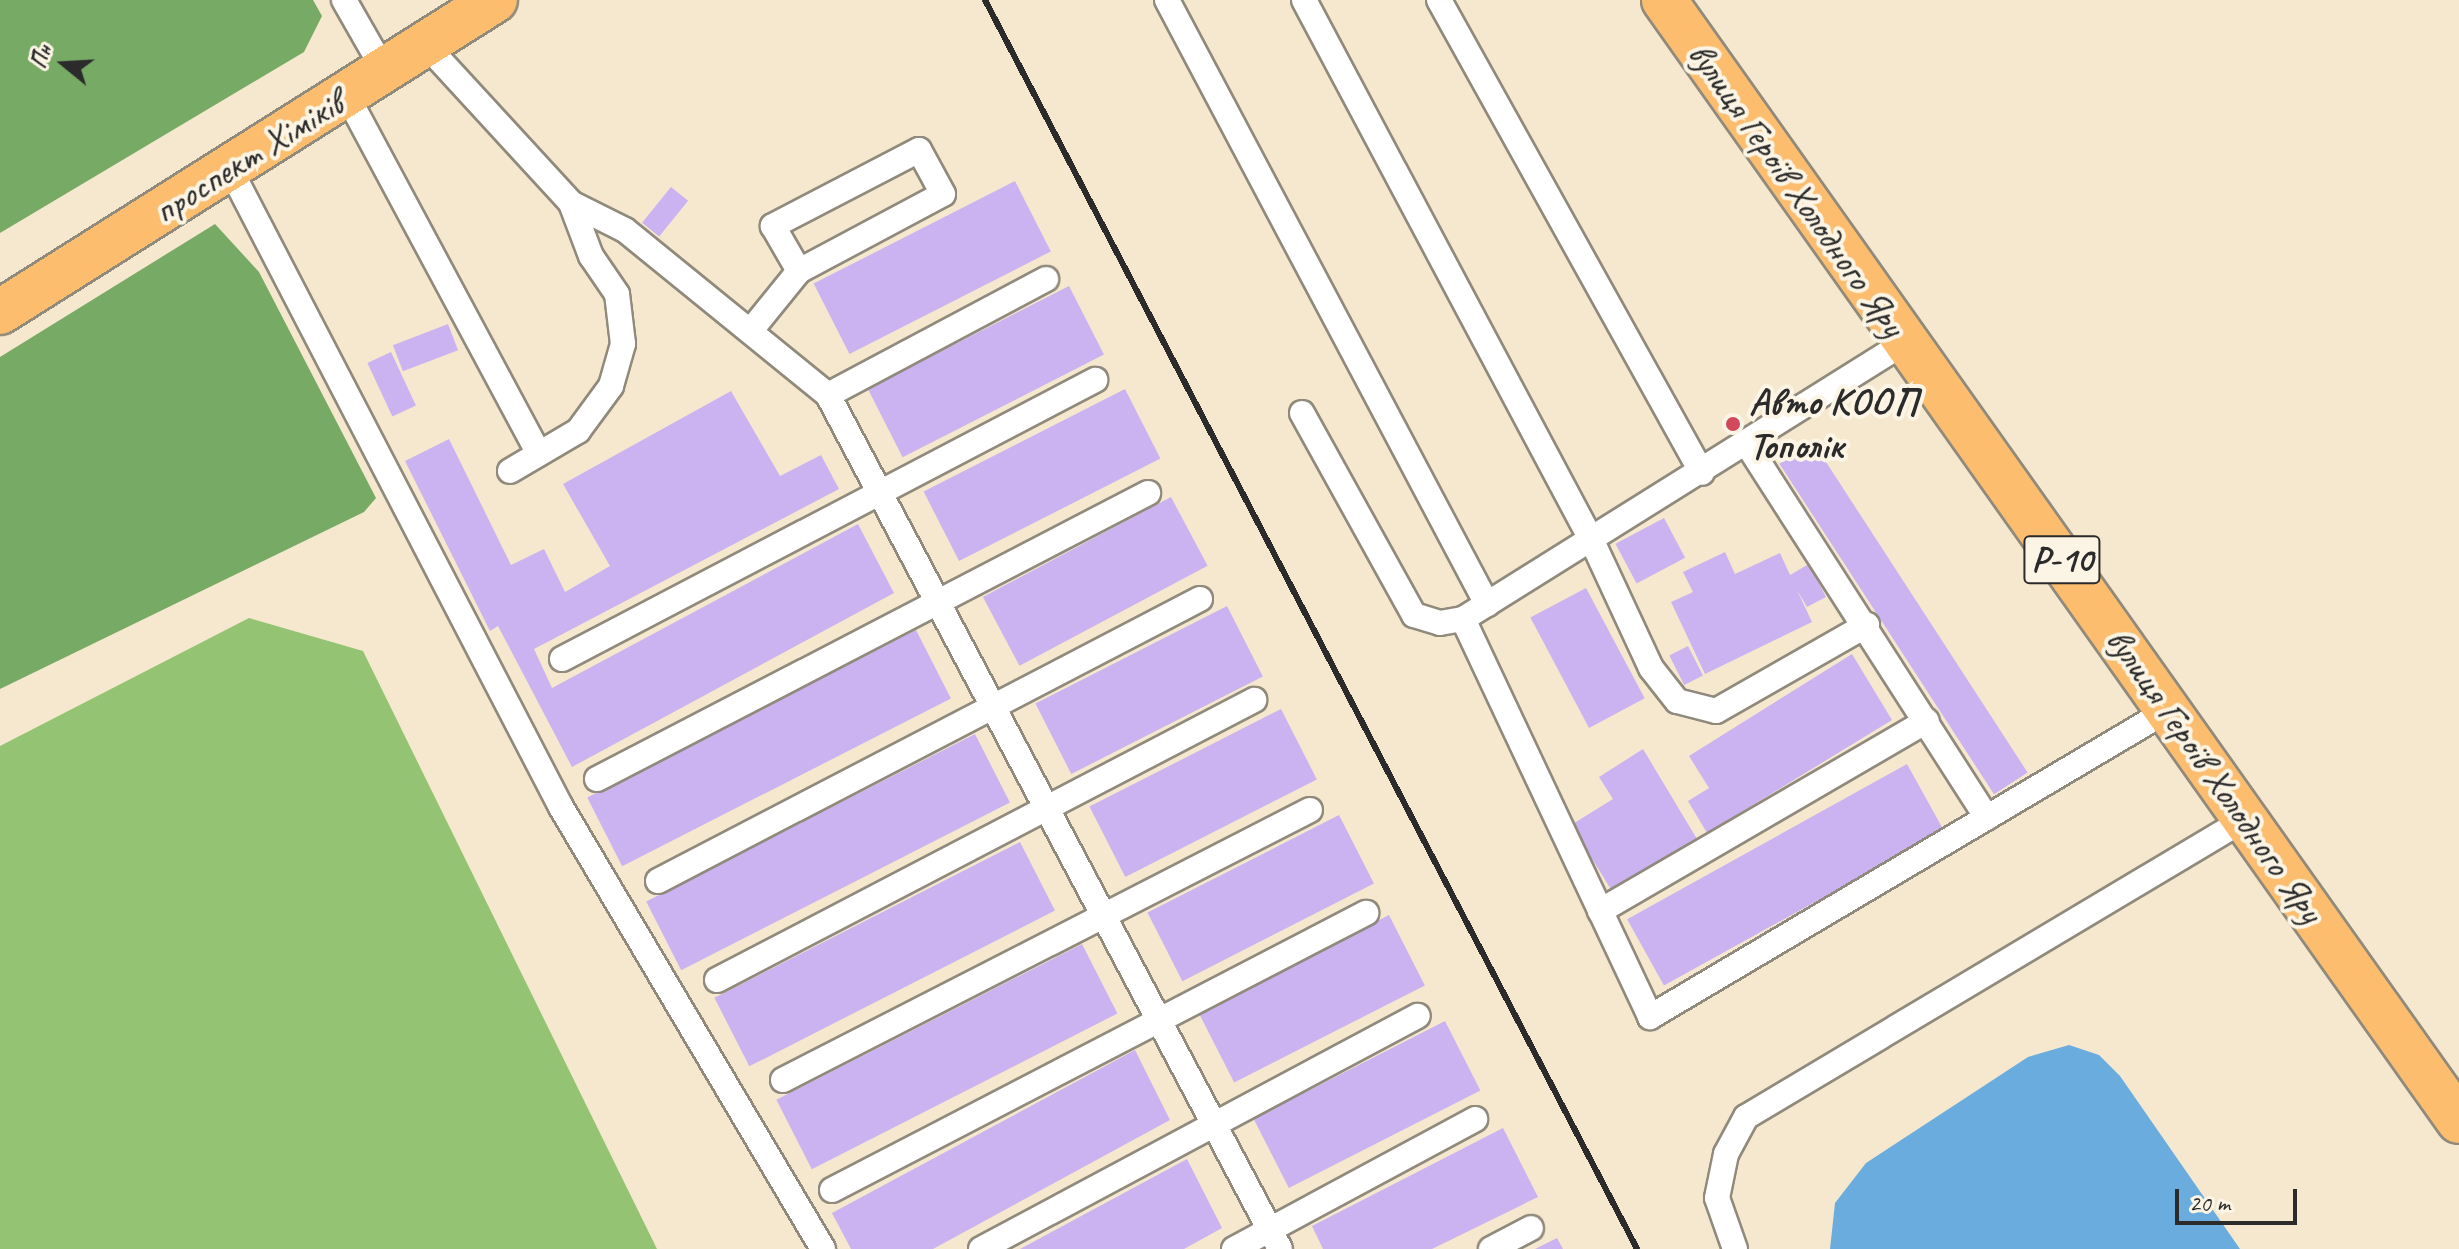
<!DOCTYPE html>
<html>
<head>
<meta charset="utf-8">
<style>
  body { margin:0 }
  #map { position:relative; width:2459px; height:1249px; overflow:hidden; background:#f5e8ce; font-family:Caveat,sans-serif }
  div>[style] { position:absolute }
  .green>* { inset:0; background:#94c473 }
  .forest>* { inset:0; background:#77aa65 }
  .water>* { inset:0; background:#6bacdf }
  .building>* { inset:0; background:#cbb3f1; transform-origin:0 0 }
  .roads { filter:drop-shadow(2px 0 #908a7c) drop-shadow(-2px 0 #908a7c) drop-shadow(0 2px #908a7c) drop-shadow(0 -2px #908a7c) }
  .lane>* { height:24px; margin:-12px; padding:0 12px; transform-origin:12px; border-radius:12px; background:#fff }
  .primary>* { height:44px; margin:-22px; padding:0 22px; transform-origin:22px; border-radius:22px; background:#fcbd6f }
  .rail>* { height:6px; margin:-3px; padding:0 3px; transform-origin:3px; border-radius:3px; background:#2b2b2b }
  .dots>* { width:22px; height:22px; translate:-50% -50%; box-sizing:border-box; border:4px solid #fcf5e5; border-radius:50% }
  span { translate:-50% -50%; white-space:nowrap; text-align:center; line-height:1.15; -webkit-text-stroke:8px #fcf5e5; paint-order:stroke }
  .shield-label span { padding:2px 6px; background:#fcf5e5; border:2px solid; border-radius:6px; -webkit-text-stroke-width:0 }
  .shield-label { font-size:36px; color:#2b2b2b; font-weight:700 }
  .street-label { font-size:38px; color:#2b2b2b }
  .poi-label { font-size:38px; color:#2b2b2b; font-weight:700 }
  .left { translate:0 -50%; text-align:left }
  .north { position:absolute; left:24px; top:24px; width:80px; height:80px; -webkit-text-stroke:6px #fcf5e5; paint-order:stroke; rotate:288deg; font-size:22px; font-weight:700; line-height:32px; text-align:center; color:#2b2b2b }
  .north::after { content:''; display:block; margin:auto; width:28px; height:36px; background:#2b2b2b; clip-path:polygon(50% 0,100% 100%,50% 72%,0 100%) }
  .scale { position:absolute; left:2175px; top:1189px; width:122px; height:36px; box-sizing:border-box; border:4px solid #2b2b2b; border-top:0; padding-left:10px; font-size:24px; line-height:28px; white-space:nowrap; color:#2b2b2b; -webkit-text-stroke:6px #fcf5e5; paint-order:stroke }
</style>
</head>
<body>
<div id="map">
  <div class="green">
    <i style="clip-path:polygon(249px 618px,363px 651px,657px 1249px,0 1249px,0 746px)"></i>
  </div>
  <div class="forest">
    <i style="clip-path:polygon(0 0,313px 0,322px 16px,304px 52px,0 233px)"></i>
    <i style="clip-path:polygon(215px 224px,259px 272px,376px 498px,364px 512px,0 689px,0 357px)"></i>
  </div>
  <div class="water">
    <i style="clip-path:polygon(2069px 1045px,2099px 1055px,2120px 1076px,2240px 1249px,1830px 1249px,1835px 1203px,1866px 1163px,2028px 1057px)"></i>
  </div>
  <div class="building">
    <i style="left:1015px;top:181px;width:79px;height:226px;rotate:63deg"></i>
    <i style="left:671px;top:187px;width:22px;height:46px;rotate:39deg"></i>
    <i style="left:1069px;top:286px;width:77px;height:226px;rotate:63deg"></i>
    <i style="left:448px;top:324px;width:28px;height:59px;rotate:69deg"></i>
    <i style="left:391px;top:352px;width:59px;height:26px;rotate:65deg"></i>
    <i style="left:1125px;top:389px;width:78px;height:226px;rotate:63deg"></i>
    <i style="clip-path:polygon(731px 391px,780px 476px,821px 455px,839px 489px,534px 649px,552px 688px,858px 524px,894px 593px,572px 767px,498px 626px,490px 631px,405px 461px,449px 439px,511px 565px,544px 549px,565px 592px,610px 566px,563px 484px)"></i>
    <i style="left:1813px;top:442px;width:394px;height:40px;rotate:57deg"></i>
    <i style="left:1171px;top:497px;width:78px;height:213px;rotate:62deg"></i>
    <i style="left:1664px;top:518px;width:45px;height:55px;rotate:62deg"></i>
    <i style="clip-path:polygon(1725px 552px,1735px 574px,1780px 553px,1790px 575px,1809px 564px,1826px 597px,1807px 607px,1797px 590px,1812px 622px,1705px 674px,1671px 602px,1693px 592px,1683px 572px)"></i>
    <i style="left:1586px;top:588px;width:125px;height:63px;rotate:62deg"></i>
    <i style="left:1227px;top:606px;width:79px;height:215px;rotate:63deg"></i>
    <i style="left:916px;top:630px;width:77px;height:369px;rotate:63deg"></i>
    <i style="left:1688px;top:646px;width:33px;height:21px;rotate:63deg"></i>
    <i style="clip-path:polygon(1852px 654px,1892px 720px,1707px 833px,1688px 801px,1709px 788px,1689px 756px)"></i>
    <i style="left:1281px;top:709px;width:79px;height:215px;rotate:63deg"></i>
    <i style="left:975px;top:734px;width:77px;height:369px;rotate:63deg"></i>
    <i style="clip-path:polygon(1643px 749px,1697px 839px,1612px 891px,1571px 825px,1613px 799px,1599px 777px)"></i>
    <i style="left:1907px;top:764px;width:76px;height:320px;rotate:61deg"></i>
    <i style="left:1339px;top:815px;width:77px;height:215px;rotate:63deg"></i>
    <i style="left:1020px;top:842px;width:77px;height:343px;rotate:63deg"></i>
    <i style="left:1389px;top:915px;width:79px;height:214px;rotate:63deg"></i>
    <i style="left:1082px;top:944px;width:78px;height:343px;rotate:63deg"></i>
    <i style="left:1445px;top:1021px;width:78px;height:215px;rotate:63deg"></i>
    <i style="clip-path:polygon(1135px 1050px,1170px 1120px,933px 1249px,851px 1249px,832px 1213px)"></i>
    <i style="clip-path:polygon(1503px 1128px,1538px 1197px,1432px 1249px,1323px 1249px,1312px 1226px)"></i>
    <i style="clip-path:polygon(1187px 1159px,1222px 1228px,1184px 1249px,1020px 1249px)"></i>
    <i style="clip-path:polygon(1557px 1238px,1563px 1249px,1535px 1249px)"></i>
  </div>
  <div class="roads">
    <div class="lane">
      <i style="left:344px;top:0;width:81px;rotate:60.3deg"></i>
      <i style="left:1167px;top:0;width:684px;rotate:62.09deg"></i>
      <i style="left:1304px;top:0;width:615px;rotate:61.98deg"></i>
      <i style="left:1593px;top:543px;width:138px;rotate:65.1deg"></i>
      <i style="left:1651px;top:668px;width:42px;rotate:51.8deg"></i>
      <i style="left:1677px;top:701px;width:40px;rotate:14.4deg"></i>
      <i style="left:1716px;top:711px;width:174px;rotate:-29.7deg"></i>
      <i style="left:1439px;top:0;width:541px;rotate:60.92deg"></i>
      <i style="left:425px;top:44px;width:216px;rotate:47.4deg"></i>
      <i style="left:571px;top:203px;width:60px;rotate:26.6deg"></i>
      <i style="left:625px;top:230px;width:262px;rotate:39.1deg"></i>
      <i style="left:828px;top:395px;width:966px;rotate:62.11deg"></i>
      <i style="left:346px;top:94px;width:408px;rotate:61.8deg"></i>
      <i style="left:230px;top:169px;width:719px;rotate:62.58deg"></i>
      <i style="left:561px;top:807px;width:514px;rotate:59.34deg"></i>
      <i style="left:752px;top:329px;width:75px;rotate:-51deg"></i>
      <i style="left:799px;top:271px;width:163px;rotate:-28.1deg"></i>
      <i style="left:943px;top:194px;width:50px;rotate:-118.6deg"></i>
      <i style="left:919px;top:150px;width:165px;rotate:152.5deg"></i>
      <i style="left:773px;top:226px;width:52px;rotate:60deg"></i>
      <i style="left:1904px;top:343px;width:520px;rotate:147.96deg"></i>
      <i style="left:1463px;top:619px;width:440px;rotate:64.8deg"></i>
      <i style="left:1650px;top:1017px;width:604px;rotate:-30.64deg"></i>
      <i style="left:828px;top:395px;width:247px;rotate:-28deg"></i>
      <i style="left:1302px;top:413px;width:231px;rotate:61deg"></i>
      <i style="left:1414px;top:615px;width:27px;rotate:17deg"></i>
      <i style="left:1440px;top:623px;width:23px;rotate:-10deg"></i>
      <i style="left:1747px;top:444px;width:444px;rotate:57.3deg"></i>
      <i style="left:510px;top:471px;width:79px;rotate:-30.5deg"></i>
      <i style="left:578px;top:431px;width:56px;rotate:-53.7deg"></i>
      <i style="left:611px;top:386px;width:44px;rotate:-74.1deg"></i>
      <i style="left:623px;top:344px;width:50px;rotate:-96.8deg"></i>
      <i style="left:617px;top:294px;width:46px;rotate:-124.4deg"></i>
      <i style="left:591px;top:256px;width:57px;rotate:-110.7deg"></i>
      <i style="left:562px;top:659px;width:602px;rotate:-27.63deg"></i>
      <i style="left:597px;top:779px;width:621px;rotate:-27.43deg"></i>
      <i style="left:658px;top:881px;width:611px;rotate:-27.49deg"></i>
      <i style="left:1600px;top:911px;width:378px;rotate:-30.2deg"></i>
      <i style="left:717px;top:980px;width:606px;rotate:-27.54deg"></i>
      <i style="left:783px;top:1080px;width:592px;rotate:-27.13deg"></i>
      <i style="left:832px;top:1190px;width:602px;rotate:-27.42deg"></i>
      <i style="left:981px;top:1249px;width:495px;rotate:-28.1deg"></i>
      <i style="left:1234px;top:1249px;width:274px;rotate:-28.3deg"></i>
      <i style="left:1491px;top:1249px;width:45px;rotate:-27.7deg"></i>
      <i style="left:1735px;top:1249px;width:54px;rotate:-109.4deg"></i>
      <i style="left:1717px;top:1198px;width:45px;rotate:-78.4deg"></i>
      <i style="left:1726px;top:1154px;width:42px;rotate:-61.6deg"></i>
      <i style="left:1746px;top:1117px;width:583px;rotate:-30.83deg"></i>
    </div>
    <div class="primary">
      <i style="left:1664px;top:0;width:1374px;rotate:54.66deg"></i>
      <i style="left:0;top:312px;width:585px;rotate:-32.22deg"></i>
    </div>
  </div>
  <div class="rail">
    <i style="left:985px;top:0;width:1409px;rotate:62.43deg"></i>
  </div>
  <div class="dots">
    <i style="left:1733px;top:424px;background:#d1495b"></i>
  </div>
  <div class="shield-label">
    <span style="left:2062px;top:560px">Р-10</span>
  </div>
  <div class="street-label">
    <span style="left:248px;top:157px;rotate:-32deg">проспект Хіміків</span>
    <span style="left:1797px;top:189px;rotate:55deg">вулиця Героїв Холодного Яру</span>
    <span style="left:2215px;top:775px;rotate:55deg">вулиця Героїв Холодного Яру</span>
  </div>
  <div class="poi-label">
    <span class="left" style="left:1749px;top:424px">Авто КООП<br>Тополік</span>
  </div>
  <div class="north">Пн</div>
  <div class="scale">20 m</div>
</div>
</body>
</html>
